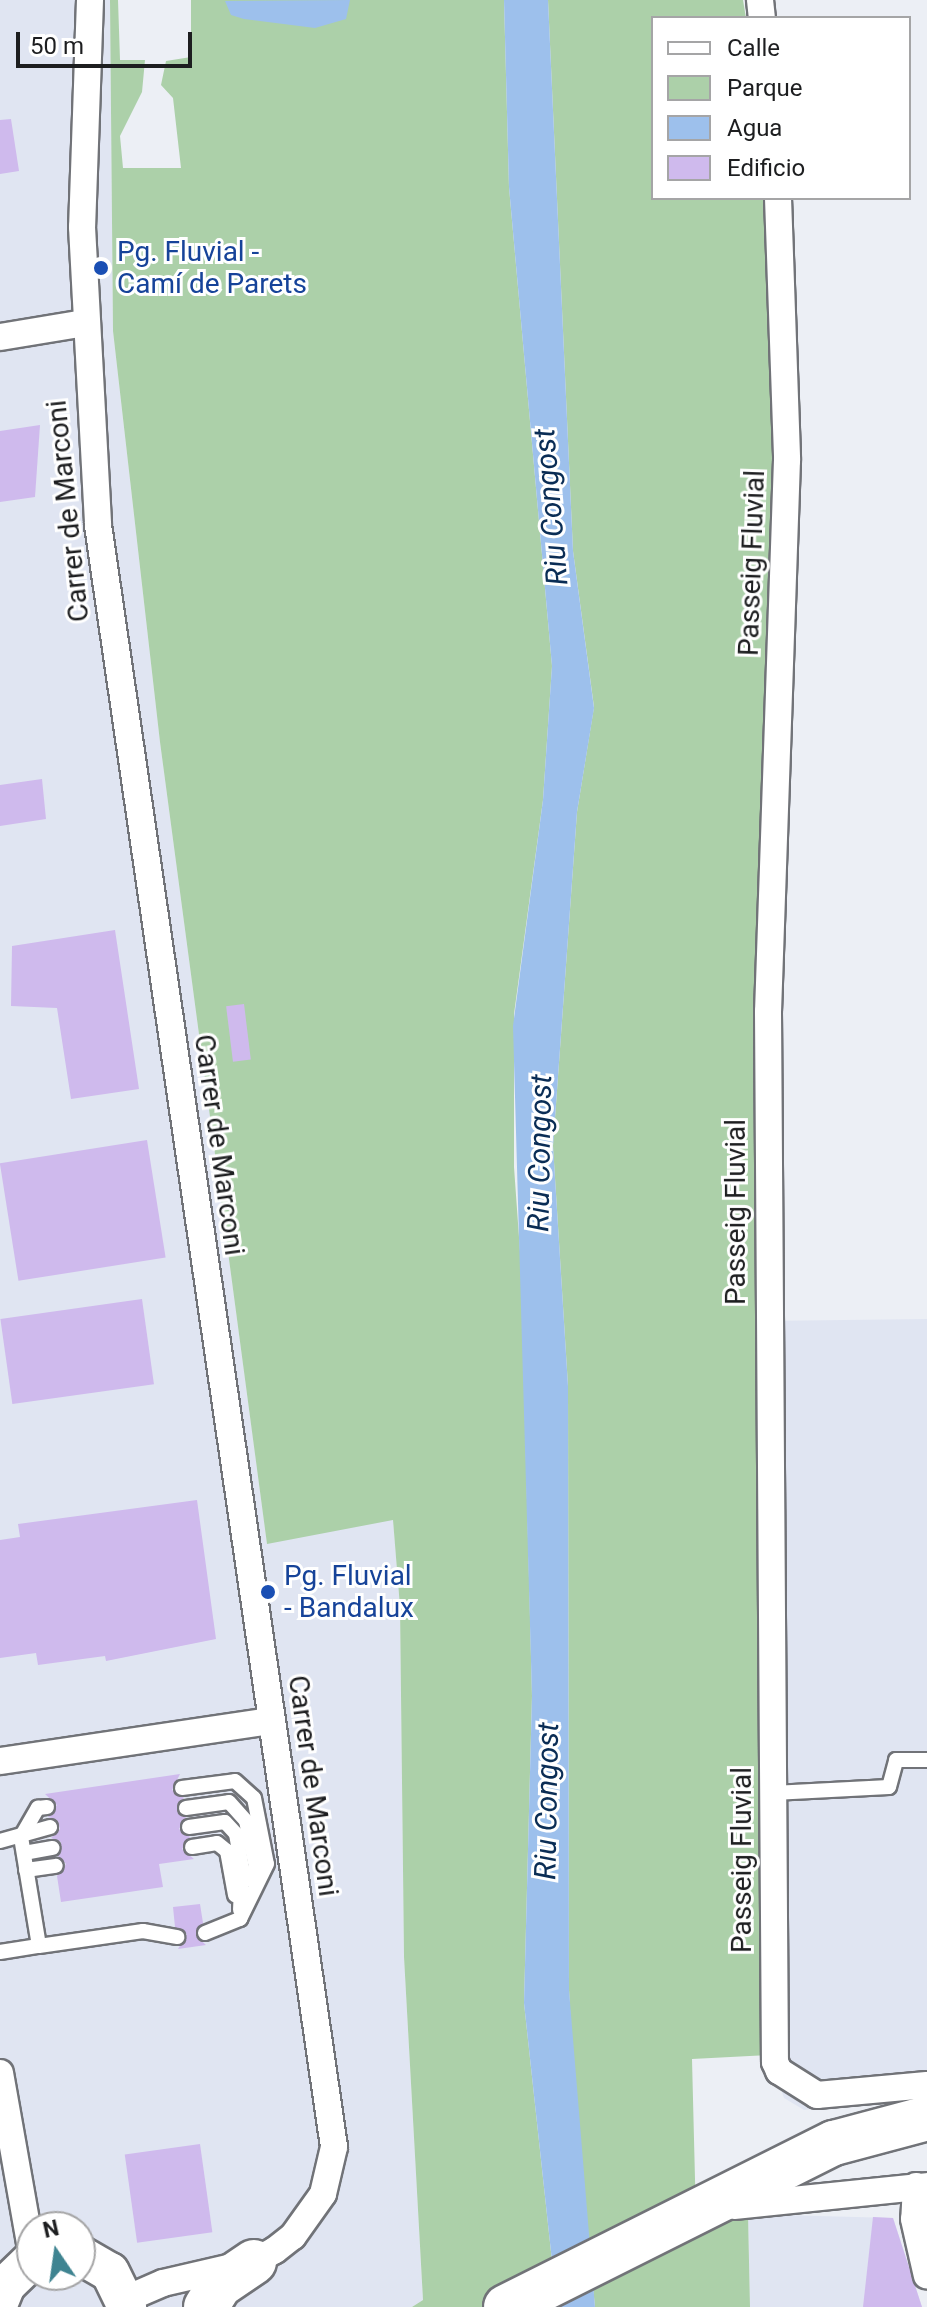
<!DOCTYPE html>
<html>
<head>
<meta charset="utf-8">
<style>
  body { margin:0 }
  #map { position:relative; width:927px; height:2307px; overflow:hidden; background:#eceff5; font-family:Roboto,sans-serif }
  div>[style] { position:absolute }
  .built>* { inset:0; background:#e0e5f2 }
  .green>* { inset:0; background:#acd0a9 }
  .water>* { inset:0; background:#9dc0ec }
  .building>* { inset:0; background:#cfbaed; transform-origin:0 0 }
  .roads { filter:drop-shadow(2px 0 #717378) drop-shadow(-2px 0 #717378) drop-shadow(0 2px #717378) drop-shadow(0 -2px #717378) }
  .lane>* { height:14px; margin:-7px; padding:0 7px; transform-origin:7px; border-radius:7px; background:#fff }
  .street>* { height:26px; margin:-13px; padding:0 13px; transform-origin:13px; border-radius:13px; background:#fff }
  .secondary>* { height:38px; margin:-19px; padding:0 19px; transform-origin:19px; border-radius:19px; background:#fff }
  .highway>* { height:44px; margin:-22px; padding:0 22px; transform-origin:22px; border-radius:22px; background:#fff }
  .dots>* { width:22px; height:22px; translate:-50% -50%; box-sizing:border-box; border:4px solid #fff; border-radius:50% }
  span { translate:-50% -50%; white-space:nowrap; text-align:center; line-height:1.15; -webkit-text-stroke:6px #fff; paint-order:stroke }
  .transit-label { font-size:28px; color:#164399 }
  .left { translate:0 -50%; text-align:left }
  .street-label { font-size:28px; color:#1d1e20 }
  .water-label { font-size:30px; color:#0a2d55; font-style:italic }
  .legend { position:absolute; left:651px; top:16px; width:260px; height:184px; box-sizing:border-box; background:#fff; border:2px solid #a5a5a6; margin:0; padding:10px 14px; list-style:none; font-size:24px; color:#1d1e20 }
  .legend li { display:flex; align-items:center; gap:16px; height:40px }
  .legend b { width:40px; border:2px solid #a5a5a6 }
  .north { position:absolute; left:16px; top:2211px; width:80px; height:80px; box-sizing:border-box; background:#fff; border:2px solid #a5a5a6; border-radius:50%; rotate:347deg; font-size:22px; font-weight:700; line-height:32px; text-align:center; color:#1d1e20 }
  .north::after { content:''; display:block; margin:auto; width:28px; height:36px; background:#3f8491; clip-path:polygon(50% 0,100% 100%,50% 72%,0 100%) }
  .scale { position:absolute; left:16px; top:32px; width:176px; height:36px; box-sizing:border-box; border:4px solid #1d1e20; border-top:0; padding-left:10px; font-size:24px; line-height:28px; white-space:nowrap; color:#1d1e20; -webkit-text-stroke:6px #fff; paint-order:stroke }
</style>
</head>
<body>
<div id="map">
  <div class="built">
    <i style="clip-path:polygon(evenodd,0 0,110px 0,113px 331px,160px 742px,267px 1543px,393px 1519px,400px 1607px,404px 1957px,423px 2300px,412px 2307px,0 2307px,0 0,32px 2227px,80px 2227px,80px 2275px,32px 2275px,32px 2227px)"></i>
    <i style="clip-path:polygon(927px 1319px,927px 2093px,804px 2110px,784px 2098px,769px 2055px,760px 1321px)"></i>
    <i style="clip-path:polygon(748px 2214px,893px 2218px,922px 2307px,750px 2307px)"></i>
  </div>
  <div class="green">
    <i style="clip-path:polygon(110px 0,118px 0,120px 60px,145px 60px,142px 92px,120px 136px,123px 168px,181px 168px,173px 98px,161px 85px,166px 61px,191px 57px,191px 0,504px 0,509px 187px,552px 666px,543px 800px,514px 1014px,514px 1167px,521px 1265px,532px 1696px,524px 2003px,557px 2307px,412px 2307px,423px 2300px,404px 1957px,400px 1607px,393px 1520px,267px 1544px,160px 742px,113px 331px)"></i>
    <i style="clip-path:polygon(548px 0,743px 0,746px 18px,653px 18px,653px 198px,766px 198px,774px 421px,768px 697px,769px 2055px,692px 2059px,696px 2219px,748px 2214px,750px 2307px,595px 2307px,575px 2106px,569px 1990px,568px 1386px,553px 1146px,577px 812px,594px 707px,573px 551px)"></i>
  </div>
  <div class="water">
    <i style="clip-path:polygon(350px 0,346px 19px,315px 28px,244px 19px,231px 15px,225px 1px)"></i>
    <i style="clip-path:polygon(504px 0,548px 0,573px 551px,594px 708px,577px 812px,553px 1146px,568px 1386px,569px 1990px,595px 2307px,557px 2307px,524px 2003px,532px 1696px,513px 1026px,543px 800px,552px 666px,509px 187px)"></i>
  </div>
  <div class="building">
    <i style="clip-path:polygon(11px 119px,19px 171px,0 174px,0 120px)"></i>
    <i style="clip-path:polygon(40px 425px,35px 497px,0 502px,0 431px)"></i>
    <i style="clip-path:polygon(42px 779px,46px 819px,0 826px,0 785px)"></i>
    <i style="clip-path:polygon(115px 930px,139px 1089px,71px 1099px,57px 1008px,11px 1006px,12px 946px)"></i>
    <i style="left:244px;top:1004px;width:56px;height:18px;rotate:83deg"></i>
    <i style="left:147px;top:1140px;width:119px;height:149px;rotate:81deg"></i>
    <i style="left:142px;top:1299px;width:86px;height:143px;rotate:82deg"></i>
    <i style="clip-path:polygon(197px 1500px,216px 1639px,106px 1661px,105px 1656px,38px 1665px,36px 1653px,0 1658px,0 1540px,20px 1537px,18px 1524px)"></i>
    <i style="clip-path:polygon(180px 1774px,172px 1790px,184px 1798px,177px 1805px,186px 1818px,179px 1829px,190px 1837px,182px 1849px,194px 1859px,159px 1864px,163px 1887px,61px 1902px,57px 1876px,66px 1864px,58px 1856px,61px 1842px,51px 1838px,60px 1829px,57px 1820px,48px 1817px,57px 1805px,45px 1794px)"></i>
    <i style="clip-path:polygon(200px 1904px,203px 1923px,196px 1936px,206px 1945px,178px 1949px,187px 1934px,175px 1927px,173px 1907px)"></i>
    <i style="left:200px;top:2144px;width:89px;height:76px;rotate:82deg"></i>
    <i style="clip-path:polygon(873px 2217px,893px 2218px,922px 2307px,863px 2307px)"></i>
  </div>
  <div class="roads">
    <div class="lane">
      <i style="left:182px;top:1788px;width:53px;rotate:-7.5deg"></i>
      <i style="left:235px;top:1781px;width:25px;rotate:42deg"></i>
      <i style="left:254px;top:1798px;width:67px;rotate:78.9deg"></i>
      <i style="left:267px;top:1864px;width:61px;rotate:116.1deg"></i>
      <i style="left:773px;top:1793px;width:116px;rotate:-3deg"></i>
      <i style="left:889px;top:1787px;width:28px;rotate:-75deg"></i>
      <i style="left:896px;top:1760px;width:31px"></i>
      <i style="left:186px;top:1808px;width:43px;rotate:-7.9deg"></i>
      <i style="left:229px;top:1802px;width:25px;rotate:48deg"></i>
      <i style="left:246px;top:1821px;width:47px;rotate:77.7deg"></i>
      <i style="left:256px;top:1867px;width:14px;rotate:107deg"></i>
      <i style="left:189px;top:1827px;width:36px;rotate:-8deg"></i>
      <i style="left:225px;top:1822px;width:16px;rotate:47deg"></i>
      <i style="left:236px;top:1834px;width:35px;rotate:80deg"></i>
      <i style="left:242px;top:1868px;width:42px;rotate:92.7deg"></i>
      <i style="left:21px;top:1837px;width:110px;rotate:80.6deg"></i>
      <i style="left:39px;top:1946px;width:105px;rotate:-8.2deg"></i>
      <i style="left:143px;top:1931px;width:35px;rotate:10deg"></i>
      <i style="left:21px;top:1837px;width:34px;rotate:-60deg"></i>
      <i style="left:38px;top:1808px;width:9px;rotate:-6deg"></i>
      <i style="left:0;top:1841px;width:52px;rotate:-15.6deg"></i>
      <i style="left:192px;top:1847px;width:25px;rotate:-9deg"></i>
      <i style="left:217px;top:1843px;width:13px;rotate:39deg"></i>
      <i style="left:227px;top:1851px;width:45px;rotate:79.7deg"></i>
      <i style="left:24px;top:1853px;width:29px;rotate:-10deg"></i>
      <i style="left:26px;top:1870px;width:30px;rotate:-8deg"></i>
      <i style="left:205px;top:1933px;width:38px;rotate:-22deg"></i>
      <i style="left:0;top:1952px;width:39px;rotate:-9deg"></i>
    </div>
    <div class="street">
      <i style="left:90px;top:0;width:227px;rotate:92deg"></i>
      <i style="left:82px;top:227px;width:298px;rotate:86.9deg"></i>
      <i style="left:98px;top:525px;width:1639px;rotate:81.72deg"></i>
      <i style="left:334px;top:2147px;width:48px;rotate:103.2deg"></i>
      <i style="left:323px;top:2194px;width:52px;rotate:125.5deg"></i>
      <i style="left:293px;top:2236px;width:23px;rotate:142deg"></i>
      <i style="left:275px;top:2250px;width:24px;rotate:150deg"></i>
      <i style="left:254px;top:2262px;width:93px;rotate:167deg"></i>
      <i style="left:163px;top:2283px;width:40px;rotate:156.6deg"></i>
      <i style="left:760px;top:0;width:18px;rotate:84deg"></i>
      <i style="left:778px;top:198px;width:262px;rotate:88deg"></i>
      <i style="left:787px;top:460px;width:552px;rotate:91.97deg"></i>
      <i style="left:768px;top:1012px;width:1050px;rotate:89.62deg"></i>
      <i style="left:775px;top:2062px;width:10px;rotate:66deg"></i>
      <i style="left:779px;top:2071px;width:45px;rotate:32.3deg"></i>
      <i style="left:817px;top:2095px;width:110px;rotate:-5.2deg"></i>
      <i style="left:0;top:337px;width:86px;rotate:-9.4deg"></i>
      <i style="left:0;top:1761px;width:273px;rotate:-8.4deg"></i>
      <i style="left:0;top:2073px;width:184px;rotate:80deg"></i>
      <i style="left:916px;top:2186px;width:33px;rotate:93deg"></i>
      <i style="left:914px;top:2219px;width:58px;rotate:77.2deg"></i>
      <i style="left:734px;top:2206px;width:194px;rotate:-5.9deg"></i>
    </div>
    <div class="secondary">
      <i style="left:80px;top:2255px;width:34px;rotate:30deg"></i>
      <i style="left:110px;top:2272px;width:39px;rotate:64deg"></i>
      <i style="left:0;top:2300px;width:16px;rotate:-68deg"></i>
      <i style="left:6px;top:2285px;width:36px;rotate:-44deg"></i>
    </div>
    <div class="highway">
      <i style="left:206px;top:2307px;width:26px;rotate:-58deg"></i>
      <i style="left:220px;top:2285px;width:41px;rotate:-34.1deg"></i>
      <i style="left:506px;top:2307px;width:367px;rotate:-26.6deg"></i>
      <i style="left:834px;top:2143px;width:96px;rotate:-15deg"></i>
    </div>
  </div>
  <div class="dots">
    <i style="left:101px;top:268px;background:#1a4fb4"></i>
    <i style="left:268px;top:1592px;background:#1a4fb4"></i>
  </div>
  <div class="transit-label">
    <span class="left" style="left:117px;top:268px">Pg. Fluvial -<br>Camí de Parets</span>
    <span class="left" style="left:284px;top:1592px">Pg. Fluvial<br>- Bandalux</span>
  </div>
  <div class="street-label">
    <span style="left:68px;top:511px;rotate:-96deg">Carrer de Marconi</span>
    <span style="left:752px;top:563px;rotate:-88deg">Passeig Fluvial</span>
    <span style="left:219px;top:1145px;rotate:82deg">Carrer de Marconi</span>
    <span style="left:736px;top:1212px;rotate:-90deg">Passeig Fluvial</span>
    <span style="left:313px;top:1786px;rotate:82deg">Carrer de Marconi</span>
    <span style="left:742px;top:1860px;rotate:-90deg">Passeig Fluvial</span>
  </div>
  <div class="water-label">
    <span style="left:551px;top:507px;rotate:-95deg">Riu Congost</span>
    <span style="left:540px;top:1153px;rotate:-89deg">Riu Congost</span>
    <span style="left:547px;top:1801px;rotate:-89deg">Riu Congost</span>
  </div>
  <ul class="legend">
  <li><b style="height:10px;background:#fff"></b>Calle</li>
  <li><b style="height:22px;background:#acd0a9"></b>Parque</li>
  <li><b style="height:22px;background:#9dc0ec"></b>Agua</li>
  <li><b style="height:22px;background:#cfbaed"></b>Edificio</li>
  </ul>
  <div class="north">N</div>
  <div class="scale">50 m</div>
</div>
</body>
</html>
